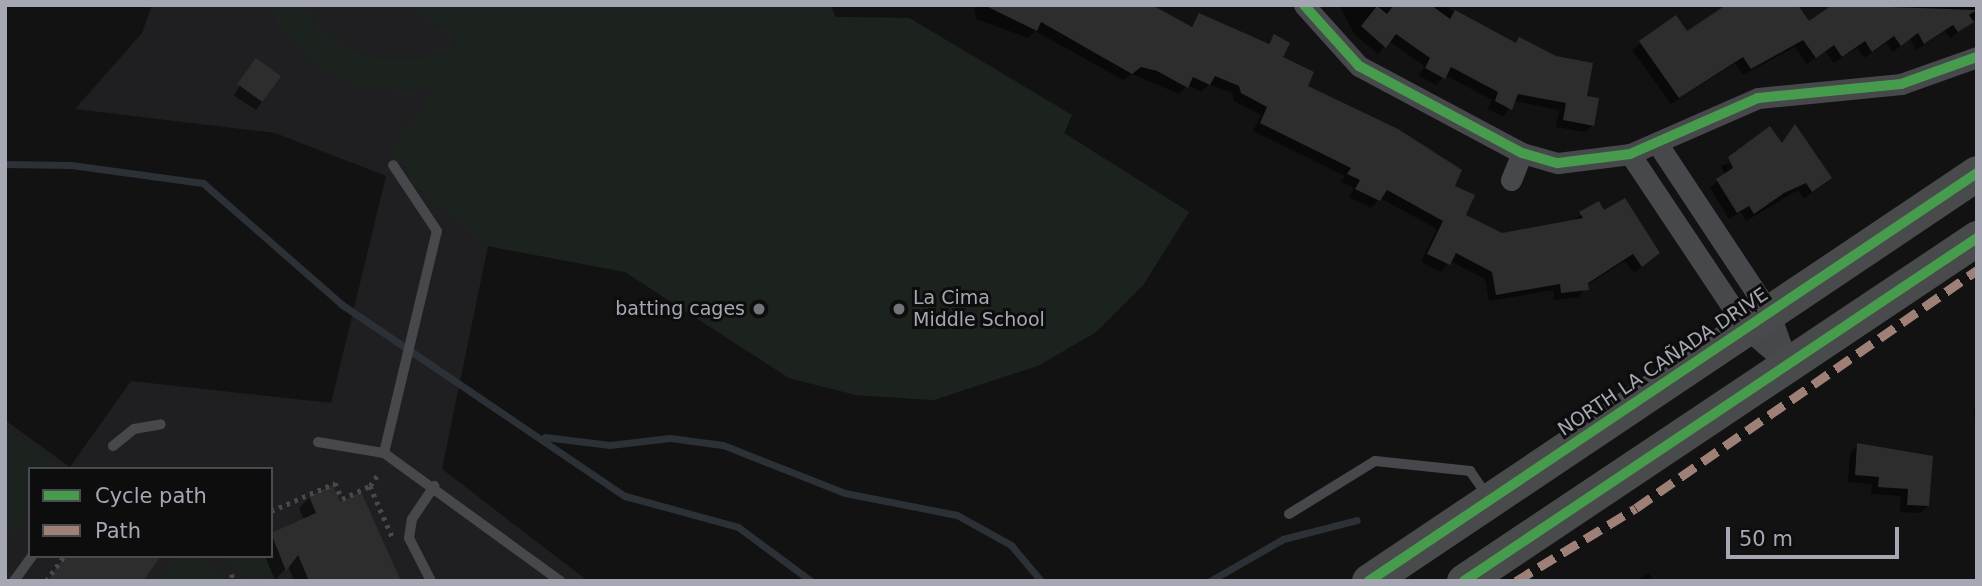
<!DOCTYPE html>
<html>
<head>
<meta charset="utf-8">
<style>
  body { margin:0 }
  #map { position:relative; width:1982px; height:586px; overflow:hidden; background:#121213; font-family:"DejaVu Sans",sans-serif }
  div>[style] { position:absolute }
  .built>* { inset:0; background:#1f1f21 }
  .green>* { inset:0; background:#1c221d }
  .shadow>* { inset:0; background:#0007; transform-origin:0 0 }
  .stream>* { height:7px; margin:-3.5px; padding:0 3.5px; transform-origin:3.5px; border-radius:3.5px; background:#2b3136 }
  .building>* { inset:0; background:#2d2d2e; transform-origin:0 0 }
  .path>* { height:4.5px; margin-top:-2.25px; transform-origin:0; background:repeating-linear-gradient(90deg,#48494c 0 3.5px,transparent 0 8.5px) }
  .service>* { height:10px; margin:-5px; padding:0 5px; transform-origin:5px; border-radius:5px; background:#47484b }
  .minor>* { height:21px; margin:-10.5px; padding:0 10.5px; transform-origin:10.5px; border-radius:10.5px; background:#47484b }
  .primary>* { height:35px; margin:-17.5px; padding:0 17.5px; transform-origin:17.5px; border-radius:17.5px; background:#494a4c }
  .quiet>* { height:9px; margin-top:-4.5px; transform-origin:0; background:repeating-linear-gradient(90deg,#9e8076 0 18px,transparent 0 27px) }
  .cycleway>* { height:10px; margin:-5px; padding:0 5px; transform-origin:5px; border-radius:5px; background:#469c4c }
  .dots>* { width:19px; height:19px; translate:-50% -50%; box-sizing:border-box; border:4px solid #0d0d0e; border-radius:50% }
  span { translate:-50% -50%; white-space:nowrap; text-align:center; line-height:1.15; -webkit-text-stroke:6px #0d0d0e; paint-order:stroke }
  .poi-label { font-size:19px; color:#a5a8b2 }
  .left { translate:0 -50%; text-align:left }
  .right { translate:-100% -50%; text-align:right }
  .street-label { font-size:19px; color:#a5a8b2 }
  .frame { position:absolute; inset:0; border:7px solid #a5a8b2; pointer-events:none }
  .legend { position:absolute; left:28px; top:467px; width:245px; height:91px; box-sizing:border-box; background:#0d0d0e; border:2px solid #4a4b50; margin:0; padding:9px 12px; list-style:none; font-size:21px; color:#a5a8b2 }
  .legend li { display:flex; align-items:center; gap:14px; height:35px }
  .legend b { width:35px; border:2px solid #4a4b50 }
  .scale { position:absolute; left:1726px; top:527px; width:173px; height:32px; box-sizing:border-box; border:4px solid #a5a8b2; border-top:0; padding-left:9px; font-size:21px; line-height:24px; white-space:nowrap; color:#a5a8b2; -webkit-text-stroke:5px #0d0d0e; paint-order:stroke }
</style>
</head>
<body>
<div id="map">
  <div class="built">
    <i style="clip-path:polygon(evenodd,152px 5px,831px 5px,835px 17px,909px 18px,1072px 115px,1064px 133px,1189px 212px,1143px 285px,1096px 332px,1040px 365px,934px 400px,856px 395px,789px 378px,625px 272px,488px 246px,442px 469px,588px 581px,5px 581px,5px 420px,70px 467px,131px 381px,331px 403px,386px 176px,275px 133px,75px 109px,142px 33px,152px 5px,30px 469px,271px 469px,271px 556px,30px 556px,30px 469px)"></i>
  </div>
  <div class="green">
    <i style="clip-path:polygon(269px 5px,302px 5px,317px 27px,347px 48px,382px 60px,419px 60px,459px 43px,411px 5px,831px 5px,835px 17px,909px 18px,1072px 115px,1064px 133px,1189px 212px,1143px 285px,1096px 332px,1039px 365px,934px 400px,856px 395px,789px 378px,625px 272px,488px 246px,404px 179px,411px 171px,388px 155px,438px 87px,409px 92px,358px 86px,312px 62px,277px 24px)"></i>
    <i style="clip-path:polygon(5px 425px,63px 468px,30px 469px,30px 514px,5px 547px)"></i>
    <i style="clip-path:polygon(179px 556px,198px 556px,226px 581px,158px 581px)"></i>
    <i style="clip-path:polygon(221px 556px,267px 556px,273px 570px,256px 581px)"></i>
  </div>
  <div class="shadow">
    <i style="clip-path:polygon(974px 5px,1146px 5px,1190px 28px,1200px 15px,1266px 45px,1274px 36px,1281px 58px,1305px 87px,1441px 156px,1463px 215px,1502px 235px,1571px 222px,1598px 203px,1650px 261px,1634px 273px,1625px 261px,1587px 285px,1579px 297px,1554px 300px,1553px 290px,1489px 301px,1485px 279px,1450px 261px,1441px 272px,1421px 262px,1437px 229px,1380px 198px,1371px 208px,1349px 197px,1354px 188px,1341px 182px,1345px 176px,1253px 131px,1261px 115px,1234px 101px,1232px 93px,1209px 84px,1201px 92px,1188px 85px,1179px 94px,1132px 74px,1123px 80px,1035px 31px,1028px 38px,976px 19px)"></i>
    <i style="clip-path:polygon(1339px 5px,1442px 5px,1514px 44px,1520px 39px,1585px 97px,1593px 125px,1585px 132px,1556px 127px,1559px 110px,1514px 101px,1503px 117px,1488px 109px,1492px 100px,1445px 75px,1436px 85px,1419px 76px,1424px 66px,1389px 41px,1378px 54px,1354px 34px)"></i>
    <i style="clip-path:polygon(1835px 5px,1860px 5px,1865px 12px,1875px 5px,1977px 5px,1977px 18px,1950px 38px,1945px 31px,1916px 50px,1910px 39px,1893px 52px,1886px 43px,1864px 58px,1857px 48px,1834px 63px,1825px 51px,1807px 64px,1795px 47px,1743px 75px,1735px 63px,1671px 104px,1632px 50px,1675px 17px,1687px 34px,1809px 23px)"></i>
    <i style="left:256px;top:61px;width:27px;height:41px;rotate:33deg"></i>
    <i style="clip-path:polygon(1795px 127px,1830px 178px,1804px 199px,1798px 190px,1746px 221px,1741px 212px,1729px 219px,1710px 188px,1725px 175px,1721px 166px,1781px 144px)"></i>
    <i style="clip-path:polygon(1977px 407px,1977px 435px,1973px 410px)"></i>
    <i style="clip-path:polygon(1858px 445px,1928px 506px,1920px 513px,1900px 512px,1901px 496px,1871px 494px,1872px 484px,1848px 482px,1850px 453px)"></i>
    <i style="clip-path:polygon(310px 497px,339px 504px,399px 581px,294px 581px,288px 566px,275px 580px,265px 556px,271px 556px,271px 535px,304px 520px,299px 508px)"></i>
    <i style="clip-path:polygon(1649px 573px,1653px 581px,1635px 581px)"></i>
  </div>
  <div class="stream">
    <i style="left:5px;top:164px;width:66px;rotate:0.9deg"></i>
    <i style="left:71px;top:165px;width:133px;rotate:7.8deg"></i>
    <i style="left:203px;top:183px;width:184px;rotate:41.2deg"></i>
    <i style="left:341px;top:304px;width:343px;rotate:34.1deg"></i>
    <i style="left:625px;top:496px;width:117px;rotate:15.3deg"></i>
    <i style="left:738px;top:527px;width:91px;rotate:36.5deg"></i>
    <i style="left:545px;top:437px;width:65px;rotate:7deg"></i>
    <i style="left:610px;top:445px;width:60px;rotate:-6.7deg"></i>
    <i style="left:670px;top:438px;width:53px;rotate:7.5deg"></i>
    <i style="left:723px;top:445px;width:131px;rotate:21.5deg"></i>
    <i style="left:845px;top:493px;width:114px;rotate:11.1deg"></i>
    <i style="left:957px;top:515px;width:62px;rotate:29.1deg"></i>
    <i style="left:1011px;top:545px;width:47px;rotate:50.2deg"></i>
    <i style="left:1210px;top:581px;width:84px;rotate:-29.9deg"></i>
    <i style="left:1283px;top:539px;width:76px;rotate:-14.4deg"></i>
  </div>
  <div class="building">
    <i style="clip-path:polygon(984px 5px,1152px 5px,1192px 27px,1199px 13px,1269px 44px,1274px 34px,1290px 43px,1283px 57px,1314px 72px,1308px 86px,1398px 129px,1462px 170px,1455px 186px,1475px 195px,1466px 215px,1502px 233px,1583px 218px,1579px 212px,1599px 201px,1604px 210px,1625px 198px,1660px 253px,1642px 267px,1633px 254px,1588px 283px,1589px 290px,1561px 293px,1560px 284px,1496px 295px,1492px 272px,1456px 253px,1450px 265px,1427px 254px,1443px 221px,1387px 190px,1380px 201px,1355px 189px,1360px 180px,1347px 174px,1351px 168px,1260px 123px,1267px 107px,1241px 93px,1239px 86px,1215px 76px,1210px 85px,1193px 77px,1188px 88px,1157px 71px,1141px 67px,1132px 74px,1041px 22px,1037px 31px)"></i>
    <i style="clip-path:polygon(1394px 5px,1431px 5px,1450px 19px,1455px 10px,1516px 43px,1519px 37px,1556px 56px,1593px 63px,1587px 96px,1599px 98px,1594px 126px,1563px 120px,1566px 103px,1518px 94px,1512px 110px,1495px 101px,1498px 92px,1451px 67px,1445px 79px,1425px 68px,1430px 58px,1396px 34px,1386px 48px,1361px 26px,1377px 6px,1387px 14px)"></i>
    <i style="clip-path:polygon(1726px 5px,1798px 5px,1809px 21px,1832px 5px,1977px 10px,1969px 15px,1974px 22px,1958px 32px,1953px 25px,1924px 44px,1918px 33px,1901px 46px,1894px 36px,1872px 52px,1865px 41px,1842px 57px,1834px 45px,1816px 58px,1803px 40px,1751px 69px,1743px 57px,1679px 98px,1639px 41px,1676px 15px,1687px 31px)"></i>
    <i style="left:256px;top:58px;width:31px;height:32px;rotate:36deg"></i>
    <i style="clip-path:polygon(1795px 124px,1832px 178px,1812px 192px,1806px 183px,1784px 193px,1754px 214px,1749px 206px,1737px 213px,1716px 179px,1733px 168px,1728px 157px,1770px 126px,1782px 143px)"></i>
    <i style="clip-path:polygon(1857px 443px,1933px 456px,1929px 506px,1907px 505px,1908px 489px,1878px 487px,1879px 477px,1855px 475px)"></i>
    <i style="clip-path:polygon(333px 485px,340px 502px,361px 492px,401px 581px,309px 581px,298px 555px,286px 571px,271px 533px,316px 513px,309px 496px)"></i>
    <i style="clip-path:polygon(65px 556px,161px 556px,143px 581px,47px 581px)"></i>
  </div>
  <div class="path">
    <i style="left:370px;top:486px;width:16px;rotate:-55deg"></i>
    <i style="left:271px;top:511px;width:70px;rotate:-23.6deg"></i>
    <i style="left:335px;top:483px;width:17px;rotate:66deg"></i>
    <i style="left:342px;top:499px;width:31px;rotate:-25deg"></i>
    <i style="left:370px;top:486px;width:55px;rotate:66.3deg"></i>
    <i style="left:232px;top:574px;width:7px;rotate:82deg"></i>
    <i style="left:46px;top:581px;width:31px;rotate:-54deg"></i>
  </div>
  <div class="service">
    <i style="left:318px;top:442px;width:67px;rotate:9.5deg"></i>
    <i style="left:384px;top:453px;width:218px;rotate:36deg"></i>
    <i style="left:113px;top:446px;width:27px;rotate:-39deg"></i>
    <i style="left:134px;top:429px;width:27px;rotate:-10deg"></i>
    <i style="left:384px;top:453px;width:228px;rotate:-76.6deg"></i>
    <i style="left:437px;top:231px;width:79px;rotate:-123.7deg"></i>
    <i style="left:1289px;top:514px;width:101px;rotate:-31.6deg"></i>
    <i style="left:1375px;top:461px;width:96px;rotate:6deg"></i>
    <i style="left:1470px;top:471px;width:29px;rotate:55deg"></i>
    <i style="left:14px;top:581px;width:31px;rotate:-54deg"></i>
    <i style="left:431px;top:581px;width:48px;rotate:-117.1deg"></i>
    <i style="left:409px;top:538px;width:19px;rotate:-81deg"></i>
    <i style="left:412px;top:519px;width:40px;rotate:-56deg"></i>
  </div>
  <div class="minor">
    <i style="left:1304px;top:5px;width:82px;rotate:48deg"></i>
    <i style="left:1359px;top:66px;width:185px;rotate:28.1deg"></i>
    <i style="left:1522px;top:153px;width:37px;rotate:16deg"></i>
    <i style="left:1558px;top:163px;width:73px;rotate:-7.1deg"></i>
    <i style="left:1630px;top:154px;width:140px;rotate:-23.6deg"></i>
    <i style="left:1758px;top:98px;width:144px;rotate:-5.6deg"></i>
    <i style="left:1901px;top:84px;width:81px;rotate:-19.6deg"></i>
    <i style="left:1657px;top:143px;width:203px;rotate:56.5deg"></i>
    <i style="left:1769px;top:312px;width:53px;rotate:70.2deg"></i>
    <i style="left:1630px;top:154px;width:209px;rotate:56.3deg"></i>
    <i style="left:1746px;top:328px;width:55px;rotate:40.6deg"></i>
    <i style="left:1511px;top:180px;width:29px;rotate:-68deg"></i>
  </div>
  <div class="primary">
    <i style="left:1369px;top:581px;width:732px;rotate:-33.86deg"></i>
    <i style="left:1464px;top:581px;width:617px;rotate:-33.77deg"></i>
  </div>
  <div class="quiet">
    <i style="left:1516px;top:581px;width:140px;rotate:-31.3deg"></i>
    <i style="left:1636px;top:508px;width:416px;rotate:-34.9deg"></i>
  </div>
  <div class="cycleway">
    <i style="left:1304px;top:5px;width:82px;rotate:48deg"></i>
    <i style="left:1359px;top:66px;width:185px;rotate:28.1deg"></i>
    <i style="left:1522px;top:153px;width:37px;rotate:16deg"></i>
    <i style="left:1558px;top:163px;width:73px;rotate:-7.1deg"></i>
    <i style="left:1630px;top:154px;width:140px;rotate:-23.6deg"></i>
    <i style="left:1758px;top:98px;width:144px;rotate:-5.6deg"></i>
    <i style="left:1901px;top:84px;width:81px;rotate:-19.6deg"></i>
    <i style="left:1369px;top:581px;width:732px;rotate:-33.86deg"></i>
    <i style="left:1464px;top:581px;width:617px;rotate:-33.77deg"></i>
  </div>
  <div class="dots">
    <i style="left:759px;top:309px;background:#72747a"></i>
    <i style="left:899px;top:309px;background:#72747a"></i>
  </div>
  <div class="poi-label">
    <span class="left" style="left:913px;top:309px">La Cima<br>Middle School</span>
    <span class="right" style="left:745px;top:309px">batting cages</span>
  </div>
  <div class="street-label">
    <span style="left:1663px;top:362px;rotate:-34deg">NORTH LA CAÑADA DRIVE</span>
  </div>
  <div class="frame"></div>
  <ul class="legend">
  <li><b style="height:9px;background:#469c4c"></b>Cycle path</li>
  <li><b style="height:9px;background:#9e8076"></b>Path</li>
  </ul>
  <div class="scale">50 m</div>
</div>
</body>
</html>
